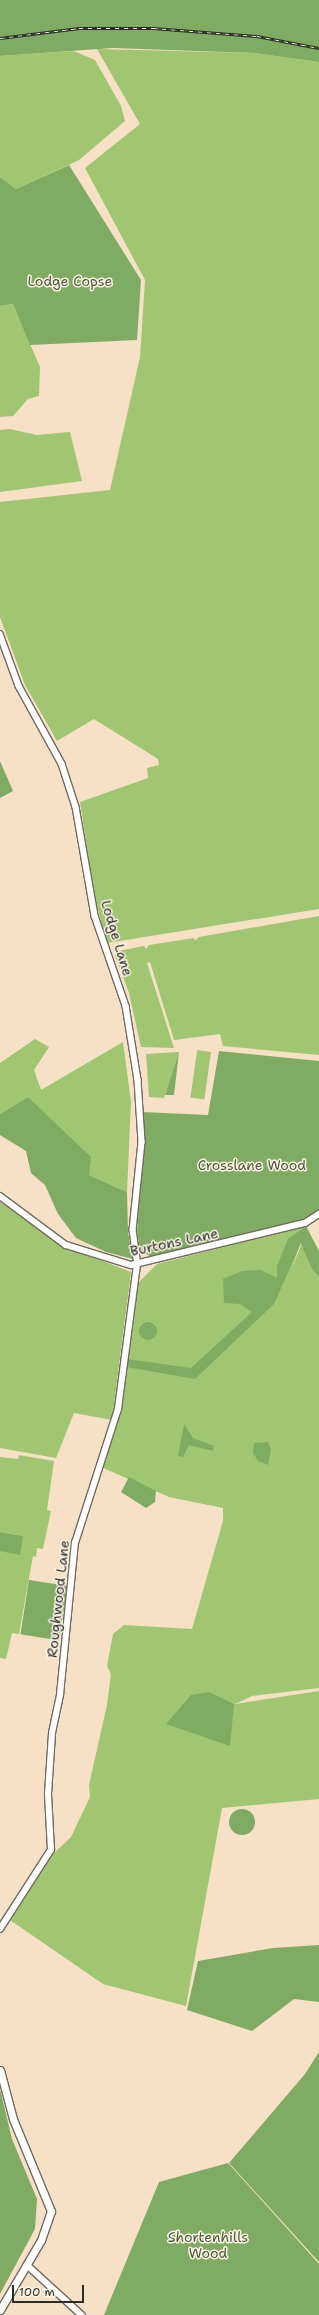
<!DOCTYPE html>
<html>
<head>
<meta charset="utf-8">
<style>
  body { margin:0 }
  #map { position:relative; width:319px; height:2315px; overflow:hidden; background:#f6e0c6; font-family:"Shantell Sans",sans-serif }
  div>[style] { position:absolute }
  .green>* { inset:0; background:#a0c671; transform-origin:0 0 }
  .forest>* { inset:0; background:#80ab63; transform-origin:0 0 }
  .round { border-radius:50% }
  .roads { filter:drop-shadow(1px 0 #726a61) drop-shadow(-1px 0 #726a61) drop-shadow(0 1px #726a61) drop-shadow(0 -1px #726a61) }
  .minor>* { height:5.5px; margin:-2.75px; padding:0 2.75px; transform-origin:2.75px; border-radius:2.75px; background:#fff }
  .major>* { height:7px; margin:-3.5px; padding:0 3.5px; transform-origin:3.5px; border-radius:3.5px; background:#fff }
  .rail>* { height:3px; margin-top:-1.5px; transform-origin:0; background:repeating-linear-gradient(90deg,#fcf5e5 0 4.5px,#2b2b2b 0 9px); box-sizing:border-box; border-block:1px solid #2b2b2b }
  span { translate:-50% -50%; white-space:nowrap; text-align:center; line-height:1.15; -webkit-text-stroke:3px #fcf5e5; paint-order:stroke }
  .park-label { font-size:14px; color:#4e5a40 }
  .street-label { font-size:14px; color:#2b2b2b }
  .scale { position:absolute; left:12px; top:2285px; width:72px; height:18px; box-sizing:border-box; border:2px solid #2b2b2b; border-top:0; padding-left:5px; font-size:12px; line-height:14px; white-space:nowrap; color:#2b2b2b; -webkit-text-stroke:3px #fcf5e5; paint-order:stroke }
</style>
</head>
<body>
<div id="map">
  <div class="green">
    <i style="clip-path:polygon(97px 49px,254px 53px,319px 62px,319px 909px,107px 943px,94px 895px,80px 802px,148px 778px,147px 768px,159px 765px,158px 759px,94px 719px,57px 741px,25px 685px,0 617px,0 502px,110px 490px,140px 357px,145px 280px,85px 168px,140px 124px)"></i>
    <i style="clip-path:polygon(74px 51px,95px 60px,121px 106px,125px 121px,79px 160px,16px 189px,0 177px,0 56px)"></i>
    <i style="clip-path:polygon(13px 304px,40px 367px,39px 396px,28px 399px,13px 416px,0 417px,0 306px)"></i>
    <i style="clip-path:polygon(10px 429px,37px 435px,70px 432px,82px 481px,0 492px,0 430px)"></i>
    <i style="clip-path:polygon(319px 916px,319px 1055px,223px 1046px,220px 1034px,174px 1040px,150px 962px,147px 963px,174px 1048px,141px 1047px,129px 993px,115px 955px,118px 951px,144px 946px,146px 949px,149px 945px,194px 938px,195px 941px,199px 937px)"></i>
    <i style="clip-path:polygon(35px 1039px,49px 1047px,34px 1070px,41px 1090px,123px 1042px,131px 1102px,127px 1192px,89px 1175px,28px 1097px,0 1114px,0 1063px)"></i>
    <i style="clip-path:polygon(179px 1052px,164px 1098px,149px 1097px,146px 1054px)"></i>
    <i style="left:211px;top:1052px;width:48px;height:14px;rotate:98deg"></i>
    <i style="clip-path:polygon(0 1202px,64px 1246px,131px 1272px,112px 1420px,74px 1413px,56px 1458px,0 1448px)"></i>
    <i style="clip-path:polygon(306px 1226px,292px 1268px,302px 1243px,311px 1268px,319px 1277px,319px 1688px,252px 1696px,235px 1704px,319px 1691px,319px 1799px,222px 1808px,186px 2006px,103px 1984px,10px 1920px,49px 1858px,71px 1837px,90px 1797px,89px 1785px,107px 1705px,111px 1674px,107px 1666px,113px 1634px,124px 1625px,192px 1629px,223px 1521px,223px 1508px,169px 1497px,101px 1467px,113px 1432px,136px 1285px,157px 1264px)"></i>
    <i style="clip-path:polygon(19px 1455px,54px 1461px,47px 1510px,51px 1511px,43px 1549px,37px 1548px,36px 1557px,33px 1556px,19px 1634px,12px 1633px,6px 1659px,0 1658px,0 1551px,23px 1536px,0 1532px,0 1457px,18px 1459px)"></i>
  </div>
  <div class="forest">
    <i style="clip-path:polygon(0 0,319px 0,319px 62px,254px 53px,113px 48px,0 56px)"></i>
    <i style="clip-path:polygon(69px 165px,141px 280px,137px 340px,30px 345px,13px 304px,0 306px,0 177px,16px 189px)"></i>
    <i style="clip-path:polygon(0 761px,13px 791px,0 798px)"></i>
    <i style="clip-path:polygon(219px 1051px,319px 1061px,319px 1211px,306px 1220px,153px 1258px,140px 1250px,137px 1231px,144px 1143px,142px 1112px,208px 1115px)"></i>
    <i style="clip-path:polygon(179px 1052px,174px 1095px,165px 1095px)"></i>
    <i style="clip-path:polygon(28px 1097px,91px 1157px,89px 1175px,127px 1192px,128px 1233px,133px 1259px,106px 1252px,76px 1238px,58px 1214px,45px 1185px,31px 1173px,26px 1151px,0 1135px,0 1114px)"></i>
    <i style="clip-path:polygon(306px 1226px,319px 1251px,319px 1277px,311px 1268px,301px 1243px,274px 1304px,195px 1379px,126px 1367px,127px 1359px,191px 1368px,252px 1312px,240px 1304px,224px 1303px,223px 1279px,242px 1271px,261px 1270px,277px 1278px,277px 1266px,288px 1239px)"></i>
    <i class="round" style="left:139px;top:1322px;width:18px;height:18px"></i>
    <i style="clip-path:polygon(184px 1424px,193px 1438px,214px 1446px,213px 1451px,189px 1445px,183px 1457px,178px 1456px)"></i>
    <i style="clip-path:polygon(268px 1442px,271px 1449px,268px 1465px,258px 1461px,253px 1453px,254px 1443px)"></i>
    <i style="clip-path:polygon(129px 1477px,156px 1491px,155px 1502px,146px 1508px,121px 1492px)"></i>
    <i style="clip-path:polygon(0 1532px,23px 1536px,20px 1555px,0 1551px)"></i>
    <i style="left:29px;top:1580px;width:39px;height:55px;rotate:9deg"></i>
    <i style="clip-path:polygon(209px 1692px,234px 1704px,230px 1746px,166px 1724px,191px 1695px)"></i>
    <i class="round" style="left:229px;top:1809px;width:26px;height:26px"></i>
    <i style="clip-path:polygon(319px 1945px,319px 2002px,294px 1999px,252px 2031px,187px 2010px,198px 1961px,273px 1948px)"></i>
    <i style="clip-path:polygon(319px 2052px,319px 2262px,229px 2163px,305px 2074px)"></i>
    <i style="clip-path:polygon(0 2089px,12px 2139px,37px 2199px,35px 2229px,0 2294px)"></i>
    <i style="clip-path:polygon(228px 2163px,319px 2264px,319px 2315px,104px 2315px,159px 2182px)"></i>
  </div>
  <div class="roads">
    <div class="minor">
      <i style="left:0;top:634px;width:55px;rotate:69.9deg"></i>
      <i style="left:19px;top:686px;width:89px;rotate:61.1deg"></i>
      <i style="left:62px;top:764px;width:45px;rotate:72deg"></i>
      <i style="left:76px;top:807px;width:111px;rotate:80.1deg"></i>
      <i style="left:95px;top:916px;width:95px;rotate:71deg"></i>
      <i style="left:126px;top:1006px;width:75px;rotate:80.8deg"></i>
      <i style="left:138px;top:1080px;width:62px;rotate:86.3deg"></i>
      <i style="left:142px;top:1142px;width:88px;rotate:95.8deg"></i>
      <i style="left:133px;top:1230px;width:34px;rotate:82deg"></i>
      <i style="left:0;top:1196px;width:82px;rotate:36.6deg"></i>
      <i style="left:66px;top:1245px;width:68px;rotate:17.1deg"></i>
      <i style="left:131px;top:1265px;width:179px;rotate:-13.6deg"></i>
      <i style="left:305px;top:1223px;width:17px;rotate:-33deg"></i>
      <i style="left:0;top:1929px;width:94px;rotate:-57.2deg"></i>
      <i style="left:51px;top:1850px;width:56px;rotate:-93.1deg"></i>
      <i style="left:48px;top:1794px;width:61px;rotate:-86.2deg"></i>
      <i style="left:52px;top:1733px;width:39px;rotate:-78deg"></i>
      <i style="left:60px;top:1695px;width:153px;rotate:-84.4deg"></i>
      <i style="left:75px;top:1543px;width:141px;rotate:-72.2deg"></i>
      <i style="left:118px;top:1409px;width:146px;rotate:-82.5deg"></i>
      <i style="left:27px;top:2265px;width:74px;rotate:42.3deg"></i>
    </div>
    <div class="major">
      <i style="left:0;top:2070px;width:51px;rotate:75.1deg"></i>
      <i style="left:13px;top:2119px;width:100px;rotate:67.6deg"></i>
      <i style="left:51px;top:2211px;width:31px;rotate:109deg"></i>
      <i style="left:41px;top:2240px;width:81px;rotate:120.4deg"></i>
    </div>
  </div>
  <div class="rail">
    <i style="left:0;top:38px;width:80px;rotate:-7.2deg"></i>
    <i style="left:79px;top:28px;width:74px"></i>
    <i style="left:153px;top:28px;width:104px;rotate:4.4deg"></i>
    <i style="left:257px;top:36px;width:63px;rotate:11deg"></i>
  </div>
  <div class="park-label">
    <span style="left:70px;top:281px">Lodge Copse</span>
    <span style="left:252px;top:1165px">Crosslane Wood</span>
    <span style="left:208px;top:2245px">Shortenhills<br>Wood</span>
  </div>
  <div class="street-label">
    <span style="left:117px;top:938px;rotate:73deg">Lodge Lane</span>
    <span style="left:174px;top:1242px;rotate:-12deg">Burtons Lane</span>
    <span style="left:58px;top:1599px;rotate:-84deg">Roughwood Lane</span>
  </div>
  <div class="scale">100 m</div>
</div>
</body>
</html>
